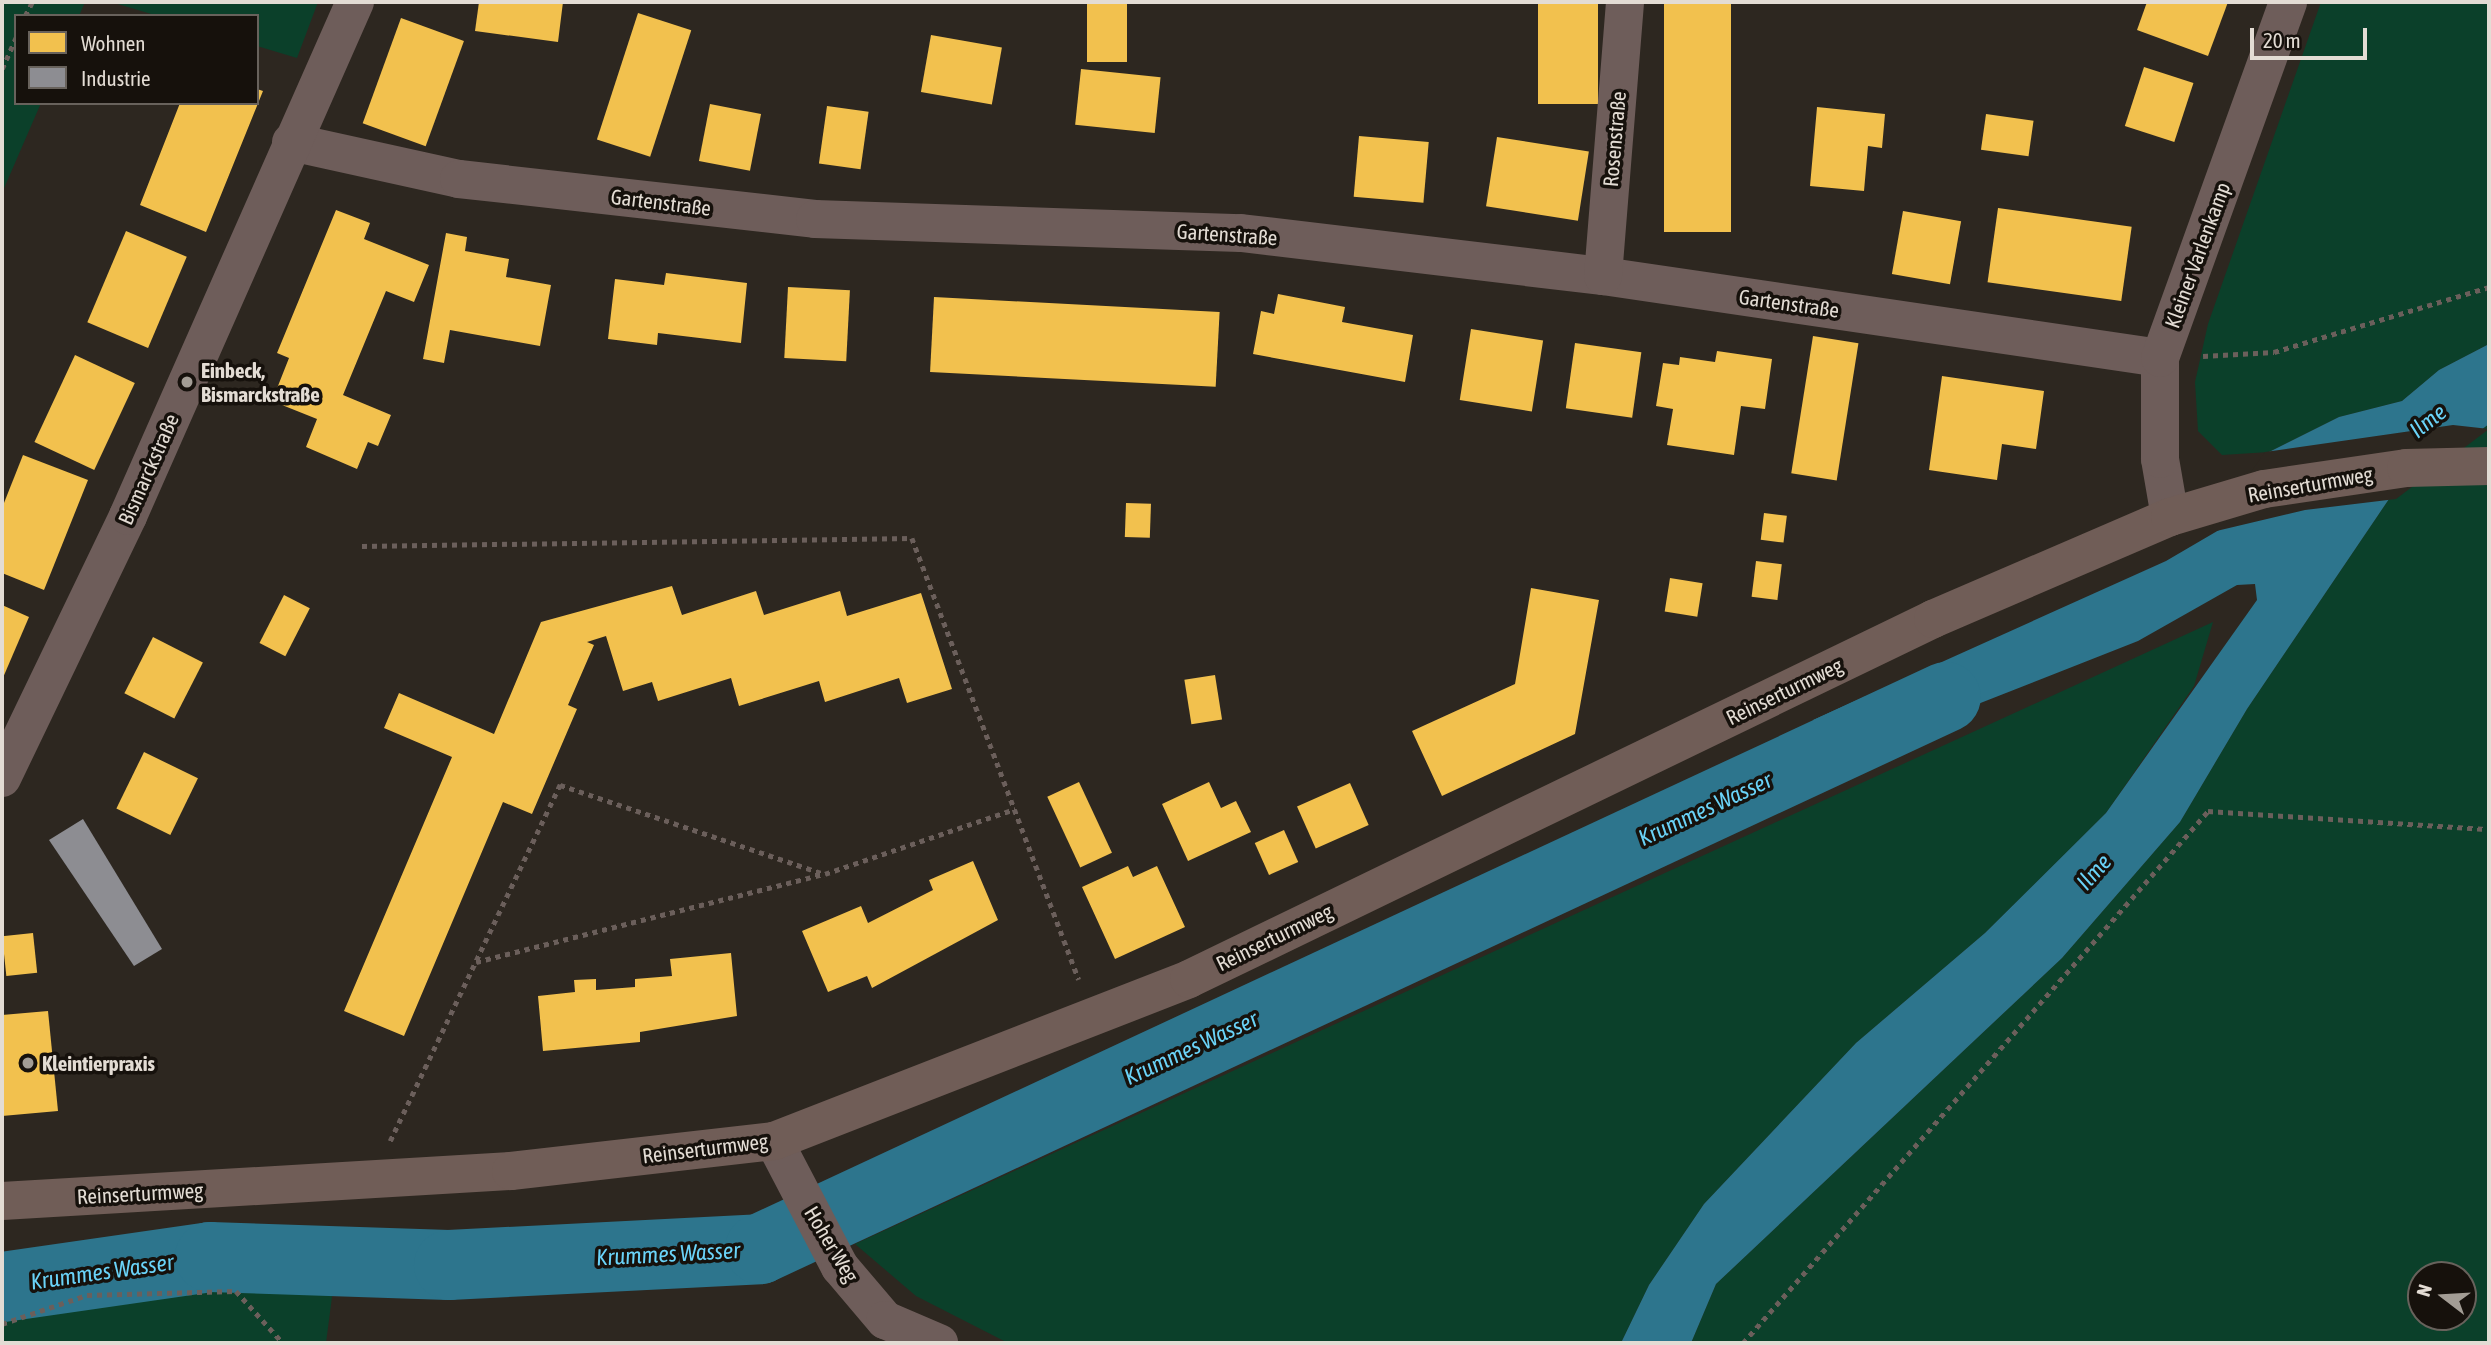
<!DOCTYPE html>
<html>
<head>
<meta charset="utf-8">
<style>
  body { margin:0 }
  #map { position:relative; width:2491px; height:1345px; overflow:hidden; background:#2d2720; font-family:"Asap Condensed",sans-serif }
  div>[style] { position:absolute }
  .green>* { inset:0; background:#0b402a }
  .water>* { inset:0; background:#2d758d }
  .pier>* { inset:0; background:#2d2720 }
  .homes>* { inset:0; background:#f2c14e; transform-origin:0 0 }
  .industry>* { inset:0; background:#8d8d92 }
  .river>* { height:70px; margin:-35px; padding:0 35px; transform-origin:35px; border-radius:35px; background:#2d758d }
  .path>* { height:4.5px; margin-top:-2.25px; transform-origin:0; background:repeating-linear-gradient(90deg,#6b5f5b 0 5px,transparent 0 10px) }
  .minor>* { height:38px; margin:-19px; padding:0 19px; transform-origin:19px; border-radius:19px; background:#6e5d5a }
  .major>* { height:38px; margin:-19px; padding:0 19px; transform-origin:19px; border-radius:19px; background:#705d57 }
  .dots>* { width:19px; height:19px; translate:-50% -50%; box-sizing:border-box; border:4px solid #16110c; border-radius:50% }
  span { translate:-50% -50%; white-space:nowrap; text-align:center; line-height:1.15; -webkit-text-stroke:7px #16110c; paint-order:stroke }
  .street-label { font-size:21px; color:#e3dcd4 }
  .poi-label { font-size:21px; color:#e3dcd4; font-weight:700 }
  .left { translate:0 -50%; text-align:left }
  .water-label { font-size:23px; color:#6ad3f8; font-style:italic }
  .frame { position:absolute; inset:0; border:4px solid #e3dcd4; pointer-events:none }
  .legend { position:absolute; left:14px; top:14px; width:245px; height:91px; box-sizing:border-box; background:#16110c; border:2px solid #68625c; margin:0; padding:9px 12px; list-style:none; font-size:21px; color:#e3dcd4 }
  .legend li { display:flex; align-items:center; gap:14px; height:35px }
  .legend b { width:35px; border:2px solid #68625c }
  .north { position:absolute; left:2407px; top:1261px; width:70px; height:70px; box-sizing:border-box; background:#16110c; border:2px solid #68625c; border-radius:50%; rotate:287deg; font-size:19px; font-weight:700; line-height:28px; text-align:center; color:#e3dcd4 }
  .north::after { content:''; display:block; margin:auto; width:24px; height:32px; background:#a39d95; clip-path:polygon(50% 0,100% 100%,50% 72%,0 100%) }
  .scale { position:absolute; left:2250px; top:28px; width:117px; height:32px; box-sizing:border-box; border:4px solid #e3dcd4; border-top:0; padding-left:9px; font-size:21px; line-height:24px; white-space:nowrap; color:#e3dcd4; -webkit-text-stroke:5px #16110c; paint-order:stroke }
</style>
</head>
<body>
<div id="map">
  <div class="green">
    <i style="clip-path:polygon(2px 2px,85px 2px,79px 16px,16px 16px,16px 103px,41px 103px,2px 193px)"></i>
    <i style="clip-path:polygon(111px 2px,318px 2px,297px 58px,257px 46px,257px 16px,158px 16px)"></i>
    <i style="clip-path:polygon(2321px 2px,2489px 2px,2489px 344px,2439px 370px,2402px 401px,2339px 417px,2269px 452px,2222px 455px,2198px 431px,2195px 382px,2208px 324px)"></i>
    <i style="clip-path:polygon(evenodd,2489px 424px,2489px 1343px,1691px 1343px,1716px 1284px,2062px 958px,2180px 822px,2247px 709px,2389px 499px,2489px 424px,2421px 1275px,2463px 1275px,2463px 1317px,2421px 1317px,2421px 1275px)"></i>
    <i style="clip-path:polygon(2213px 622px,2194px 686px,2106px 813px,1985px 933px,1856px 1043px,1704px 1204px,1649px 1285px,1621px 1343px,1008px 1343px,916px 1296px,855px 1244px)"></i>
    <i style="clip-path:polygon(340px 1235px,326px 1343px,2px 1343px,2px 1267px,209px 1238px)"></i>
  </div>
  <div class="water">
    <i style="clip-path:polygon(2489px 344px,2489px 424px,2389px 499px,2247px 709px,2180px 822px,2062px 958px,1716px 1284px,1691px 1343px,1621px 1343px,1649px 1285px,1704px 1204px,1856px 1043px,1985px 933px,2106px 813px,2257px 600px,2255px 584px,2237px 585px,2138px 641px,1876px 744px,1813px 720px,2166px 561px,2219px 530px,2269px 452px,2339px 417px,2402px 401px,2439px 370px)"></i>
  </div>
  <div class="pier">
    <i style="clip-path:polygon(2453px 425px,2489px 429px,2396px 499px,2305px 510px,2208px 533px,2265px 452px)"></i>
  </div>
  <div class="homes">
    <i style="clip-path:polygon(479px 2px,563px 2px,558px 42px,475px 31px)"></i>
    <i style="left:1087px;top:2px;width:40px;height:60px"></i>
    <i style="left:1538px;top:2px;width:60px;height:102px"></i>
    <i style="left:1664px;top:2px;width:67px;height:230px"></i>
    <i style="clip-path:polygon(2147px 2px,2228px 2px,2208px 56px,2137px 30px)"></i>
    <i style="left:638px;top:13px;width:56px;height:133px;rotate:18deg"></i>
    <i style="left:401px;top:18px;width:67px;height:112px;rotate:20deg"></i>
    <i style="left:931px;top:35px;width:72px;height:58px;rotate:10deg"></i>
    <i style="left:2144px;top:67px;width:52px;height:62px;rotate:18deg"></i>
    <i style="left:1081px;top:69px;width:80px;height:56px;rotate:6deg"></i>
    <i style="clip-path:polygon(257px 89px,263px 91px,206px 232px,140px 205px,180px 103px,257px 103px)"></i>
    <i style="left:710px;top:104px;width:52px;height:58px;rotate:11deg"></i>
    <i style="left:827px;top:106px;width:42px;height:58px;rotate:8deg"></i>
    <i style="clip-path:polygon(1817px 107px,1885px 114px,1882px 148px,1868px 146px,1864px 191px,1810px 186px)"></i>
    <i style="left:1986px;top:114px;width:48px;height:36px;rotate:8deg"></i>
    <i style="left:1359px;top:136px;width:70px;height:61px;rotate:5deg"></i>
    <i style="left:1497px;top:137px;width:93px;height:70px;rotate:9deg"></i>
    <i style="left:1998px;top:208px;width:135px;height:75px;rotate:8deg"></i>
    <i style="clip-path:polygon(336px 210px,370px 223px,364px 239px,429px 265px,414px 302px,386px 291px,343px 395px,391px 415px,378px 446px,368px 442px,357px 469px,306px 447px,317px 419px,272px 401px,289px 358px,277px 353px)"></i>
    <i style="left:1903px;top:211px;width:59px;height:64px;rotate:10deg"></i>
    <i style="left:126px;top:231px;width:66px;height:99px;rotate:23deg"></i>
    <i style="clip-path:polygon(446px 233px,467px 237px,465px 251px,509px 259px,506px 277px,551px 285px,540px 346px,450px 330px,444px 363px,423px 359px)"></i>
    <i style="clip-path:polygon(666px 273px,747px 283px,741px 343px,658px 333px,657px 345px,608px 339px,615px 279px,664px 285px)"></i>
    <i style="left:788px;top:287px;width:62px;height:71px;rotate:3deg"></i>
    <i style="clip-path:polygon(1278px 294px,1345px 307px,1342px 322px,1413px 335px,1405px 382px,1253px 354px,1261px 311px,1274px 314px)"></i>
    <i style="left:934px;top:297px;width:286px;height:75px;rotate:3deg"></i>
    <i style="left:1471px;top:329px;width:73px;height:72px;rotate:9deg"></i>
    <i style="left:1813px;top:336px;width:46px;height:139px;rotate:9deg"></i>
    <i style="left:1575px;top:343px;width:67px;height:66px;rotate:8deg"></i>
    <i style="clip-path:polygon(1717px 351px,1772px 359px,1765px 409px,1741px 406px,1734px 455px,1667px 445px,1673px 409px,1656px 406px,1663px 363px,1679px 365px,1680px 357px,1715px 362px)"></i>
    <i style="left:75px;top:355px;width:66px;height:96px;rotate:25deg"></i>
    <i style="clip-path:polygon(1942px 376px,2044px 391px,2036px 449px,2002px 444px,1997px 480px,1929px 470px)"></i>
    <i style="clip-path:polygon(23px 455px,88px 480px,44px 590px,2px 573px,2px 508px)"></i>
    <i style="left:1126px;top:503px;width:25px;height:34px;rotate:2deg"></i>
    <i style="left:1764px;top:513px;width:23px;height:27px;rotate:7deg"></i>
    <i style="left:1756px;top:561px;width:26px;height:36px;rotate:7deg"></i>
    <i style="left:1670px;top:578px;width:33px;height:34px;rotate:9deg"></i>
    <i style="clip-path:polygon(672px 586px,682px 615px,756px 591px,764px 615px,840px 591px,847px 616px,921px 593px,952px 689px,907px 703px,899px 678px,825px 702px,819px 681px,739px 706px,731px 678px,658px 701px,652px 682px,623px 691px,606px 636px,587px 642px,594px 645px,568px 705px,577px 709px,532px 814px,503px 802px,404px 1036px,344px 1011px,452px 757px,384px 728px,399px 693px,494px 734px,541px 622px)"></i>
    <i style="clip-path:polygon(1531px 588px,1599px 600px,1575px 734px,1442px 796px,1412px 731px,1515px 684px)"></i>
    <i style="left:284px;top:595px;width:29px;height:54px;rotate:27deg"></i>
    <i style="clip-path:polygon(2px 605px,29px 617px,2px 680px)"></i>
    <i style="left:153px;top:637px;width:56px;height:63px;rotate:27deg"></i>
    <i style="left:1215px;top:675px;width:45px;height:31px;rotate:81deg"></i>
    <i style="left:144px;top:752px;width:60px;height:63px;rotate:26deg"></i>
    <i style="left:1079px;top:782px;width:78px;height:35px;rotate:65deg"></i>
    <i style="clip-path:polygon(1209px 782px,1221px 808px,1236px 801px,1251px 832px,1188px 861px,1162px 804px)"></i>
    <i style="left:1350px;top:783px;width:46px;height:58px;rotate:66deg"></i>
    <i style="left:1284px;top:830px;width:35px;height:32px;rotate:66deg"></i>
    <i style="clip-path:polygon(973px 861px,998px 920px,872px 988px,867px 976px,828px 992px,802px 931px,861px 906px,868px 923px,933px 890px,929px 880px)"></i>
    <i style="clip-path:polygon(1128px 866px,1133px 877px,1157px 866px,1185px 927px,1115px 959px,1082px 887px)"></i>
    <i style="left:33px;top:933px;width:40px;height:31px;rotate:84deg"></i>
    <i style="clip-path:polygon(731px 953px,737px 1016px,640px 1032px,640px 1042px,543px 1051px,538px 996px,575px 992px,574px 980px,596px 979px,596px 990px,635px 987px,635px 979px,672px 976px,670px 959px)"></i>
    <i style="clip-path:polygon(48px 1011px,58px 1111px,2px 1116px,2px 1015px)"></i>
  </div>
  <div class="industry">
    <i style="clip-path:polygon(83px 819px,162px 949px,134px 966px,49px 840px)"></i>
  </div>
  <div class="river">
    <i style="left:2px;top:1287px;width:210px;rotate:-8.2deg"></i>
    <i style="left:210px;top:1257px;width:239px;rotate:1.9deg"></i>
    <i style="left:449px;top:1265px;width:311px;rotate:-2.9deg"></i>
    <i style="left:760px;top:1249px;width:1308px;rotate:-24.96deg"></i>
  </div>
  <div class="path">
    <i style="left:25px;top:16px;width:16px;rotate:-63deg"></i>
    <i style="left:2px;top:69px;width:35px;rotate:-66deg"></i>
    <i style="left:2203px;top:356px;width:71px;rotate:-3.2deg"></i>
    <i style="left:2274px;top:352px;width:225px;rotate:-16.8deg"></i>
    <i style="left:362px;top:546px;width:550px;rotate:-0.83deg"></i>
    <i style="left:912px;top:538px;width:472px;rotate:69.3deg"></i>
    <i style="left:476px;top:962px;width:358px;rotate:-14.2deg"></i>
    <i style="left:390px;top:1141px;width:395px;rotate:-64.5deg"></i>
    <i style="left:560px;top:785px;width:280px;rotate:18.6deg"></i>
    <i style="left:825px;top:874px;width:201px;rotate:-18.9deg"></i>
    <i style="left:2px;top:1324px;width:90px;rotate:-18.8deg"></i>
    <i style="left:87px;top:1295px;width:149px;rotate:-1.5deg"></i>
    <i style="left:236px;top:1291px;width:70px;rotate:47.9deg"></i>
    <i style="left:1743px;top:1343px;width:707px;rotate:-48.84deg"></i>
    <i style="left:2208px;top:811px;width:282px;rotate:3.7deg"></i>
  </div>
  <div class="minor">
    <i style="left:291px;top:142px;width:172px;rotate:12.4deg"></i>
    <i style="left:459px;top:179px;width:358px;rotate:6.4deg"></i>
    <i style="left:815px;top:219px;width:426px;rotate:1.9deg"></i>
    <i style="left:1241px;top:233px;width:365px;rotate:6.8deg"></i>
    <i style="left:1603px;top:276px;width:563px;rotate:8.37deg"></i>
    <i style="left:1603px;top:276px;width:275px;rotate:-85.4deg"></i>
    <i style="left:2170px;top:517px;width:59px;rotate:-99.8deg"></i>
    <i style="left:2160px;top:459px;width:101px;rotate:-90deg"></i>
    <i style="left:2160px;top:358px;width:378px;rotate:-70.2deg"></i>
    <i style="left:2px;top:778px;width:291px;rotate:-64.3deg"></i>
    <i style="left:128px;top:516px;width:562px;rotate:-66.17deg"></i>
    <i style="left:774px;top:1141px;width:142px;rotate:62.4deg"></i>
    <i style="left:840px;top:1267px;width:70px;rotate:49.7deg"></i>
    <i style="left:885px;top:1320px;width:59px;rotate:23.1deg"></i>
  </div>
  <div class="major">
    <i style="left:2px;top:1201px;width:510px;rotate:-3.37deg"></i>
    <i style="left:511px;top:1171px;width:265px;rotate:-6.5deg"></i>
    <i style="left:774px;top:1141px;width:445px;rotate:-21.3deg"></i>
    <i style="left:1189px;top:979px;width:827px;rotate:-25.82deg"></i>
    <i style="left:1933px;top:619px;width:258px;rotate:-23.3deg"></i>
    <i style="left:2170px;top:517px;width:98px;rotate:-16.6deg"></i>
    <i style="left:2264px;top:489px;width:144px;rotate:-8.4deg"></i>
    <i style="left:2406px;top:468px;width:83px;rotate:-1.4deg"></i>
  </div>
  <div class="dots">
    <i style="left:187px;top:382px;background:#a39d95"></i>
    <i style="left:28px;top:1063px;background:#a39d95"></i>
  </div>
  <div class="street-label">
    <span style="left:1614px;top:139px;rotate:-85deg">Rosenstraße</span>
    <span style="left:661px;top:202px;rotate:7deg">Gartenstraße</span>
    <span style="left:1227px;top:234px;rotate:4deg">Gartenstraße</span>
    <span style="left:2197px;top:255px;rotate:-70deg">Kleiner Varlenkamp</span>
    <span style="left:1789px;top:303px;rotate:8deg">Gartenstraße</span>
    <span style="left:148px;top:469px;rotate:-66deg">Bismarckstraße</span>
    <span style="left:2310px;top:484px;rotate:-10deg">Reinserturmweg</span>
    <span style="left:1784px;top:691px;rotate:-26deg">Reinserturmweg</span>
    <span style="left:1274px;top:937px;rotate:-26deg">Reinserturmweg</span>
    <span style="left:705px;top:1148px;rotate:-7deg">Reinserturmweg</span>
    <span style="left:140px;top:1193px;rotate:-3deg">Reinserturmweg</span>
    <span style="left:832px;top:1244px;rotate:59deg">Hoher Weg</span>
  </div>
  <div class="poi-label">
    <span class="left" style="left:201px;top:382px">Einbeck,<br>Bismarckstraße</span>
    <span class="left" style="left:42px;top:1063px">Kleintierpraxis</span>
  </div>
  <div class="water-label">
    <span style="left:2428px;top:421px;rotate:-38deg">Ilme</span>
    <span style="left:1705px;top:809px;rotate:-25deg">Krummes Wasser</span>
    <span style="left:2094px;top:872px;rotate:-48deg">Ilme</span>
    <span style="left:1191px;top:1048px;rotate:-25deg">Krummes Wasser</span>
    <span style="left:668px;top:1254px;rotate:-3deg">Krummes Wasser</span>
    <span style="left:102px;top:1272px;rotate:-8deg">Krummes Wasser</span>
  </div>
  <div class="frame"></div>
  <ul class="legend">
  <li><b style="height:19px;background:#f2c14e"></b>Wohnen</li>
  <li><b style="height:19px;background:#8d8d92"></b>Industrie</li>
  </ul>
  <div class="north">N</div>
  <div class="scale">20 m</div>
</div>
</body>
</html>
